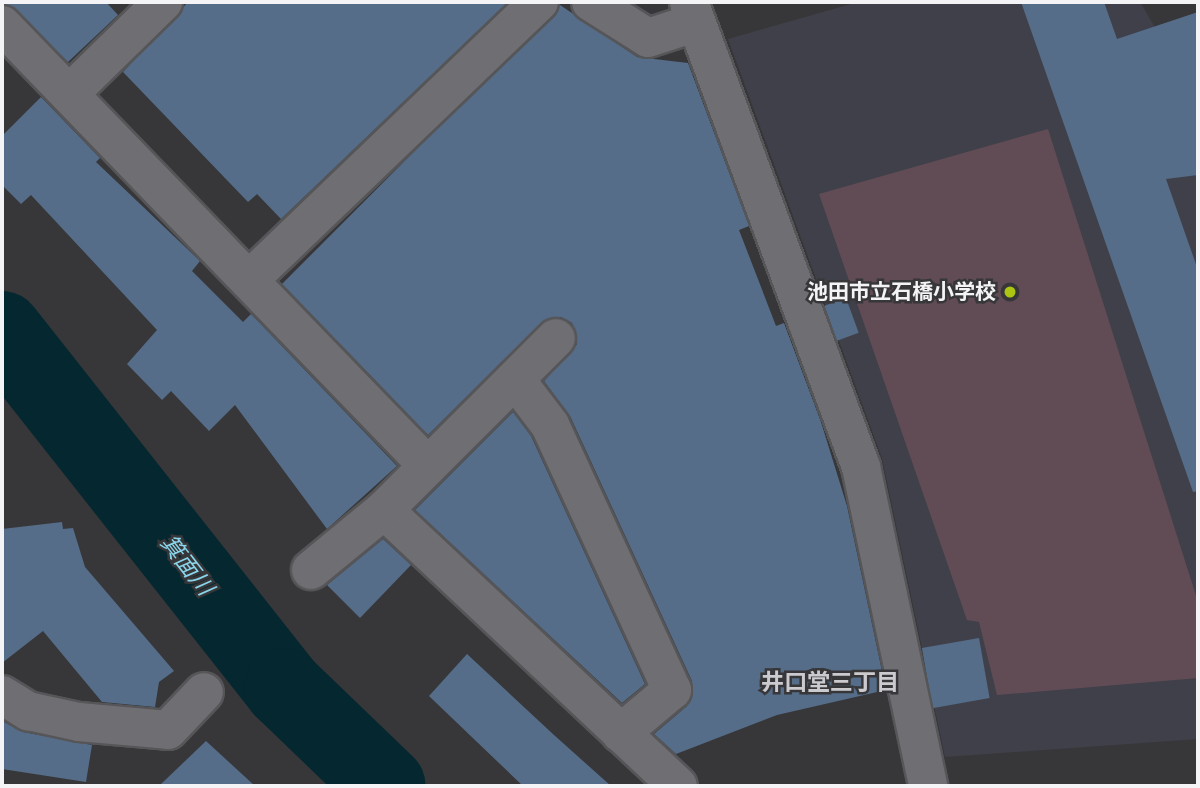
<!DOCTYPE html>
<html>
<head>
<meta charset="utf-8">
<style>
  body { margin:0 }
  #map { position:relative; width:1200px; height:788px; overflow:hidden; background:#37373a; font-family:Cabin,"Noto Sans JP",sans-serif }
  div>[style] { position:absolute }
  .built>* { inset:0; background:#40404a }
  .green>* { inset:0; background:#614c55 }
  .river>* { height:80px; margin:-40px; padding:0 40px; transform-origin:40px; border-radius:40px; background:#05272f }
  .building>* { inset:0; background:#556d88; transform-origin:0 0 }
  .roads { filter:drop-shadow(2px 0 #565659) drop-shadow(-2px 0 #565659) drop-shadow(0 2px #565659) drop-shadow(0 -2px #565659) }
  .minor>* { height:38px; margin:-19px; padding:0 19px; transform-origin:19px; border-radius:19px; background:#6f6f73 }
  .dots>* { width:19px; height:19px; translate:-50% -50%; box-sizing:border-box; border:4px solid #37373a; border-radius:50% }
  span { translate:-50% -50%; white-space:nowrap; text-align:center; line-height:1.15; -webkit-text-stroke:5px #37373a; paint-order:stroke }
  .poi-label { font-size:21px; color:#f4f4f7; font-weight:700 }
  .right { translate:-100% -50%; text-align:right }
  .water-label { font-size:23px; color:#89d5eb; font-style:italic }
  .neighbourhood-label { font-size:23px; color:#cbcbcf; font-weight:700 }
  .frame { position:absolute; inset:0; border:4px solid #f4f4f7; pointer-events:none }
</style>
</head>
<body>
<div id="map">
  <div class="built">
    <i style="clip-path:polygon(858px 2px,1140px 2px,1172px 56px,1198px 126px,1198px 739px,945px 757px,882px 458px,728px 39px)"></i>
  </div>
  <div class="green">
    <i style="clip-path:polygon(1048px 129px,1198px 602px,1198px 678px,997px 695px,979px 622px,967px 620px,819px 194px)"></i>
  </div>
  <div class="river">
    <i style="left:2px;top:331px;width:455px;rotate:51.7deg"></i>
    <i style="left:284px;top:688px;width:141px;rotate:43.9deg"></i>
  </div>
  <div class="building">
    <i style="clip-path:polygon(3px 2px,106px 2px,118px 15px,68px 62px)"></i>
    <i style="clip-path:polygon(188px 2px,508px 2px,281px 219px,257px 194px,248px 202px,123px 72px)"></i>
    <i style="clip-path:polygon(1021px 2px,1104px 2px,1117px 39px,1198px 12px,1198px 175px,1166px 179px,1198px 270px,1198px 491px,1193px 492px)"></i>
    <i style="clip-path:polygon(560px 5px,637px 57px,688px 63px,749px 226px,739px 230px,776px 326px,784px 323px,821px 422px,847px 506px,886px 690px,777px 715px,676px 754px,654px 734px,687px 706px,692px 681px,570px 416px,544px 381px,577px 344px,572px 323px,561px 317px,541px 323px,428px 435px,282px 284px)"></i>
    <i style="clip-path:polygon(41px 97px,100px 158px,96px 162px,200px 261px,192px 271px,243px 322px,251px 314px,397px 466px,327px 529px,235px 405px,209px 431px,171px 391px,162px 400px,127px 364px,157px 330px,31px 195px,21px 204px,2px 185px,2px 136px)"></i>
    <i style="left:846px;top:298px;width:37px;height:23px;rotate:70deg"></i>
    <i style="clip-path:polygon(513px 412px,531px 436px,645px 684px,622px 703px,415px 510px)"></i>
    <i style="clip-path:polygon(62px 522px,63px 529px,73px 528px,85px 567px,174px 671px,159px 682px,155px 707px,102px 702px,43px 631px,2px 663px,2px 529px)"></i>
    <i style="clip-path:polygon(383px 539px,411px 565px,360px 618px,327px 585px)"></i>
    <i style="left:979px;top:638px;width:61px;height:58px;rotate:80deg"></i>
    <i style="clip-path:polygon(467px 654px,554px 735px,611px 786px,523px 786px,429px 696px)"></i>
    <i style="clip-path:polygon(2px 721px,23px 732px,92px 745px,86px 782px,2px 769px)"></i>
    <i style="clip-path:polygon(206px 741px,255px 786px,159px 786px)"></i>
  </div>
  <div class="roads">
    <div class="minor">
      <i style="left:591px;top:2px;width:67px;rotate:32.3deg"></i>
      <i style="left:648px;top:38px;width:48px;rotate:-18.1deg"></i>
      <i style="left:689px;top:2px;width:496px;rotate:69.7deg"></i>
      <i style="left:861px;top:467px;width:326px;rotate:78.1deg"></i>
      <i style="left:2px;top:25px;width:613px;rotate:45.99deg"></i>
      <i style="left:69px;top:94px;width:132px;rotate:-44.4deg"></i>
      <i style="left:251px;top:278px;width:399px;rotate:-43.8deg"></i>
      <i style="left:515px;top:379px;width:58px;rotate:52.7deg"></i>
      <i style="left:550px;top:425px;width:292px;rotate:65.3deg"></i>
      <i style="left:672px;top:690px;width:67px;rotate:139.9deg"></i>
      <i style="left:384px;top:510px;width:403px;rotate:43.2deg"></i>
      <i style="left:311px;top:570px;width:94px;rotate:-39.4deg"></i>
      <i style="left:384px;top:510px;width:243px;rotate:-45deg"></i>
      <i style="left:2px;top:695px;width:31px;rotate:32deg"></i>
      <i style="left:28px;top:711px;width:52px;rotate:12.2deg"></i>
      <i style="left:79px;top:722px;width:89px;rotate:5.1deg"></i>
      <i style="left:168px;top:730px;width:52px;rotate:-46.5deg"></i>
    </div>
  </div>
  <div class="dots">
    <i style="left:1010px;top:292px;background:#acc611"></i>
  </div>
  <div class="poi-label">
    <span class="right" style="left:996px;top:292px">池田市立石橋小学校</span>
  </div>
  <div class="water-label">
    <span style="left:187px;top:565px;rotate:52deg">箕面川</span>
  </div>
  <div class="neighbourhood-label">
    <span style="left:830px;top:682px">井口堂三丁目</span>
  </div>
  <div class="frame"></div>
</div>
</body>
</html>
